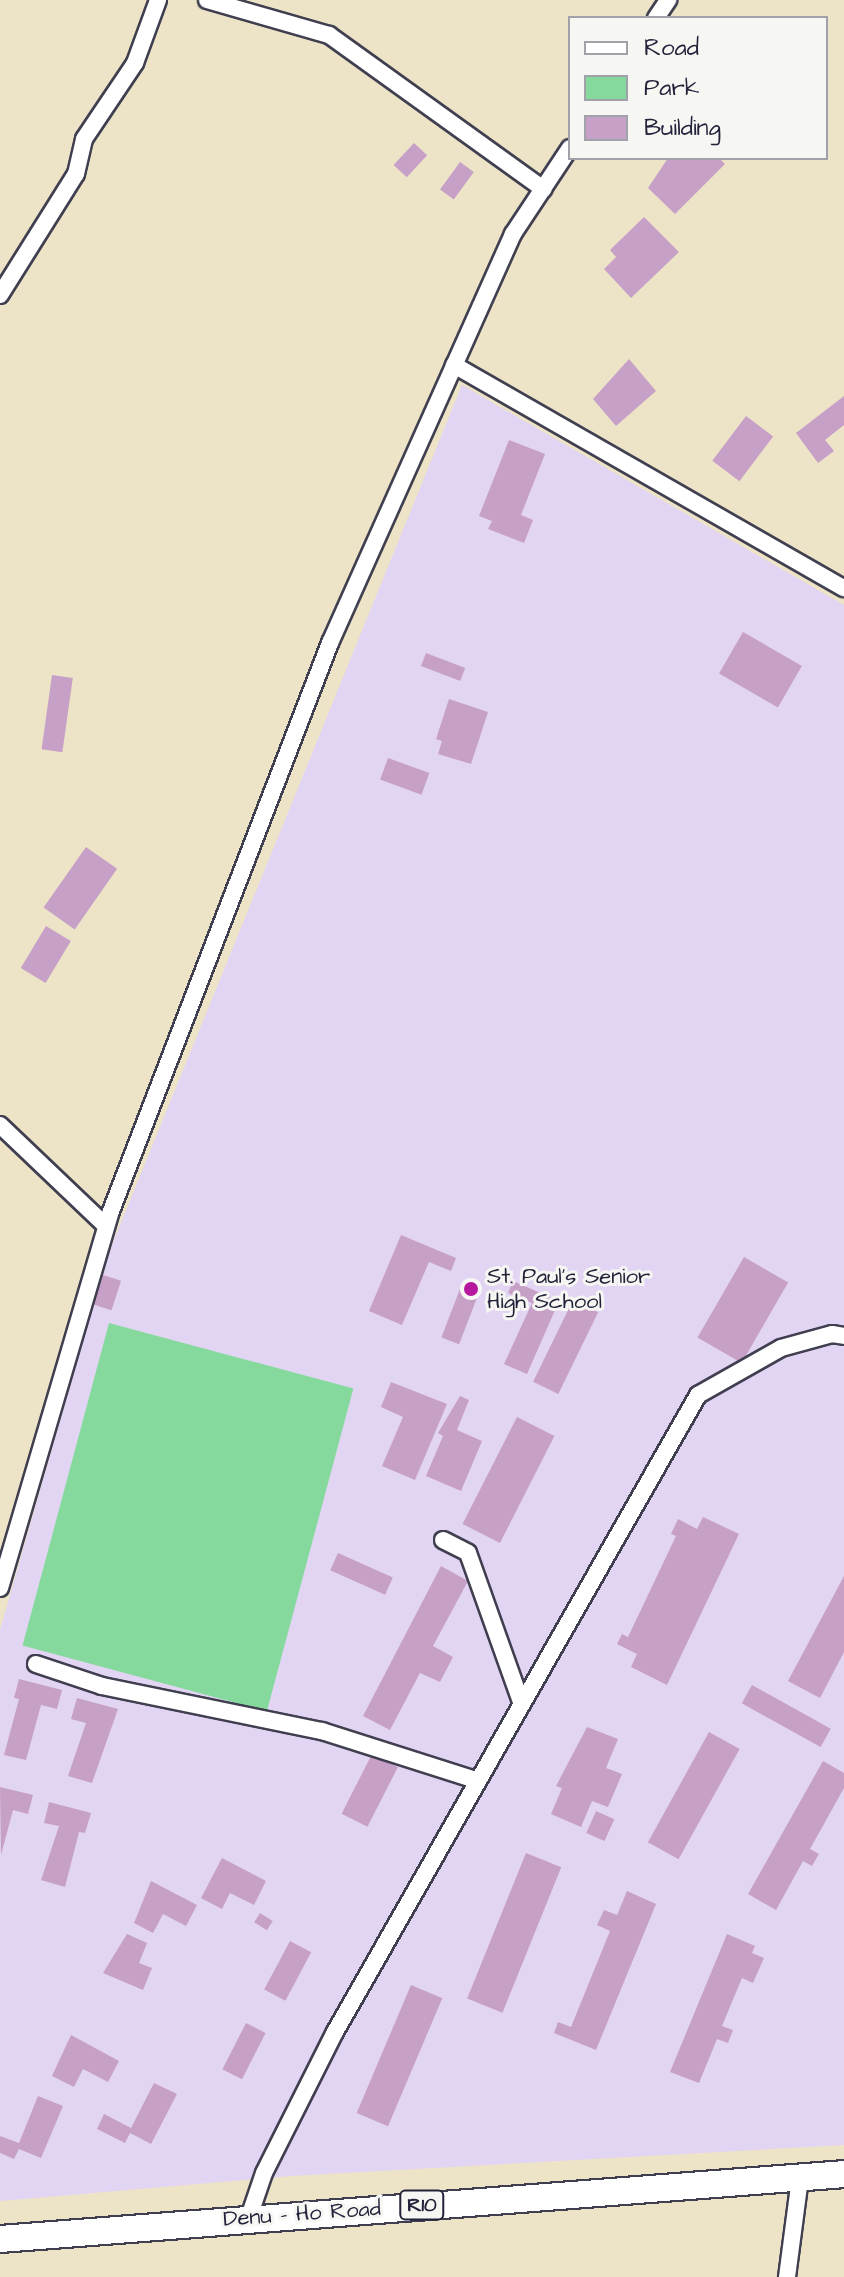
<!DOCTYPE html>
<html>
<head>
<meta charset="utf-8">
<style>
  body { margin:0 }
  #map { position:relative; width:844px; height:2277px; overflow:hidden; background:#ede4c7; font-family:"Architects Daughter",sans-serif }
  div>[style] { position:absolute }
  .built>* { inset:0; background:#e2d4f3 }
  .green>* { inset:0; background:#85d99c; transform-origin:0 0 }
  .building>* { inset:0; background:#c7a0c7; transform-origin:0 0 }
  .roads { filter:drop-shadow(2px 0 #403f50) drop-shadow(-2px 0 #403f50) drop-shadow(0 2px #403f50) drop-shadow(0 -2px #403f50) }
  .minor>* { height:16px; margin:-8px; padding:0 8px; transform-origin:8px; border-radius:8px; background:#fff }
  .primary>* { height:26px; margin:-13px; padding:0 13px; transform-origin:13px; border-radius:13px; background:#fff }
  .dots>* { width:22px; height:22px; translate:-50% -50%; box-sizing:border-box; border:4px solid #f6f6f2; border-radius:50% }
  span { translate:-50% -50%; white-space:nowrap; text-align:center; line-height:1.15; -webkit-text-stroke:6px #f6f6f2; paint-order:stroke }
  .shield-label span { padding:2px 6px; background:#f6f6f2; border:2px solid; border-radius:6px; -webkit-text-stroke-width:0 }
  .shield-label { font-size:20px; color:#22223b; font-weight:700 }
  .poi-label { font-size:22px; color:#22223b }
  .left { translate:0 -50%; text-align:left }
  .street-label { font-size:22px; color:#22223b }
  .legend { position:absolute; left:568px; top:16px; width:260px; height:144px; box-sizing:border-box; background:#f6f6f2; border:2px solid #a1a1a9; margin:0; padding:10px 14px; list-style:none; font-size:24px; color:#22223b }
  .legend li { display:flex; align-items:center; gap:16px; height:40px }
  .legend b { width:40px; border:2px solid #a1a1a9 }
</style>
</head>
<body>
<div id="map">
  <div class="built">
    <i style="clip-path:polygon(462px 385px,844px 605px,844px 2145px,291px 2176px,0 2201px,0 1630px,107px 1257px)"></i>
  </div>
  <div class="green">
    <i style="left:109px;top:1323px;width:253px;height:334px;rotate:15deg"></i>
  </div>
  <div class="building">
    <i style="left:414px;top:143px;width:18px;height:30px;rotate:43deg"></i>
    <i style="clip-path:polygon(668px 158px,719px 158px,725px 164px,675px 214px,648px 188px)"></i>
    <i style="left:460px;top:162px;width:17px;height:34px;rotate:36deg"></i>
    <i style="clip-path:polygon(644px 217px,679px 252px,631px 298px,604px 269px,616px 257px,610px 250px)"></i>
    <i style="clip-path:polygon(629px 359px,656px 391px,616px 426px,593px 399px)"></i>
    <i style="clip-path:polygon(844px 396px,844px 425px,825px 440px,834px 451px,818px 463px,796px 433px)"></i>
    <i style="left:746px;top:416px;width:34px;height:56px;rotate:37deg"></i>
    <i style="clip-path:polygon(509px 440px,545px 454px,521px 515px,533px 520px,524px 543px,488px 529px,492px 521px,479px 516px)"></i>
    <i style="left:743px;top:632px;width:68px;height:48px;rotate:30deg"></i>
    <i style="left:426px;top:653px;width:42px;height:14px;rotate:21deg"></i>
    <i style="left:52px;top:675px;width:21px;height:75px;rotate:8deg"></i>
    <i style="clip-path:polygon(449px 699px,488px 712px,471px 764px,438px 754px,442px 741px,436px 739px)"></i>
    <i style="left:388px;top:758px;width:44px;height:23px;rotate:20deg"></i>
    <i style="left:86px;top:847px;width:38px;height:74px;rotate:35deg"></i>
    <i style="left:46px;top:926px;width:29px;height:49px;rotate:31deg"></i>
    <i style="clip-path:polygon(401px 1235px,456px 1258px,451px 1271px,429px 1262px,402px 1325px,369px 1311px)"></i>
    <i style="left:744px;top:1257px;width:51px;height:93px;rotate:30deg"></i>
    <i style="left:103px;top:1275px;width:19px;height:31px;rotate:18deg"></i>
    <i style="clip-path:polygon(513px 1281px,559px 1301px,527px 1374px,504px 1364px,532px 1303px,508px 1293px)"></i>
    <i style="left:460px;top:1289px;width:19px;height:52px;rotate:21deg"></i>
    <i style="left:573px;top:1300px;width:28px;height:91px;rotate:26deg"></i>
    <i style="clip-path:polygon(391px 1382px,447px 1404px,415px 1480px,382px 1466px,403px 1417px,381px 1407px)"></i>
    <i style="clip-path:polygon(460px 1396px,469px 1400px,457px 1430px,482px 1441px,461px 1491px,426px 1476px,443px 1436px,438px 1433px)"></i>
    <i style="left:517px;top:1417px;width:42px;height:120px;rotate:27deg"></i>
    <i style="clip-path:polygon(703px 1517px,739px 1534px,667px 1685px,631px 1667px,637px 1654px,617px 1644px,622px 1634px,628px 1637px,676px 1536px,671px 1534px,678px 1519px,697px 1529px)"></i>
    <i style="left:338px;top:1553px;width:60px;height:19px;rotate:24deg"></i>
    <i style="clip-path:polygon(441px 1566px,468px 1581px,433px 1646px,453px 1657px,440px 1682px,420px 1673px,390px 1730px,363px 1716px)"></i>
    <i style="clip-path:polygon(844px 1576px,844px 1652px,820px 1698px,788px 1681px)"></i>
    <i style="clip-path:polygon(19px 1679px,62px 1690px,57px 1709px,41px 1705px,26px 1760px,4px 1755px,19px 1699px,14px 1698px)"></i>
    <i style="left:752px;top:1685px;width:90px;height:21px;rotate:29deg"></i>
    <i style="clip-path:polygon(77px 1698px,118px 1709px,92px 1783px,68px 1776px,86px 1723px,71px 1719px)"></i>
    <i style="clip-path:polygon(587px 1727px,618px 1739px,606px 1768px,622px 1774px,608px 1807px,592px 1801px,581px 1827px,551px 1814px,562px 1788px,556px 1786px)"></i>
    <i style="left:709px;top:1732px;width:35px;height:126px;rotate:29deg"></i>
    <i style="left:372px;top:1754px;width:29px;height:67px;rotate:27deg"></i>
    <i style="clip-path:polygon(823px 1761px,844px 1773px,844px 1788px,810px 1849px,819px 1854px,812px 1866px,803px 1861px,776px 1910px,748px 1894px)"></i>
    <i style="clip-path:polygon(0 1787px,33px 1795px,28px 1814px,13px 1810px,1px 1855px)"></i>
    <i style="clip-path:polygon(49px 1802px,91px 1813px,85px 1833px,79px 1832px,65px 1887px,41px 1880px,59px 1826px,44px 1823px)"></i>
    <i style="left:596px;top:1811px;width:20px;height:24px;rotate:24deg"></i>
    <i style="left:526px;top:1853px;width:38px;height:157px;rotate:22deg"></i>
    <i style="clip-path:polygon(222px 1858px,266px 1881px,254px 1905px,230px 1893px,222px 1909px,201px 1898px)"></i>
    <i style="clip-path:polygon(151px 1881px,197px 1905px,186px 1926px,163px 1914px,153px 1933px,134px 1923px)"></i>
    <i style="clip-path:polygon(627px 1891px,656px 1904px,596px 2050px,554px 2033px,558px 2022px,571px 2027px,610px 1931px,597px 1925px,604px 1910px,617px 1915px)"></i>
    <i style="left:260px;top:1913px;width:15px;height:11px;rotate:32deg"></i>
    <i style="clip-path:polygon(127px 1934px,147px 1943px,139px 1963px,152px 1968px,143px 1990px,103px 1973px)"></i>
    <i style="clip-path:polygon(727px 1934px,755px 1946px,752px 1953px,764px 1958px,753px 1983px,742px 1978px,722px 2026px,733px 2030px,728px 2043px,717px 2039px,699px 2083px,670px 2072px)"></i>
    <i style="left:290px;top:1941px;width:24px;height:55px;rotate:28deg"></i>
    <i style="left:411px;top:1985px;width:34px;height:139px;rotate:23deg"></i>
    <i style="left:246px;top:2023px;width:22px;height:52px;rotate:27deg"></i>
    <i style="clip-path:polygon(71px 2035px,119px 2061px,108px 2082px,83px 2069px,74px 2087px,52px 2076px)"></i>
    <i style="clip-path:polygon(154px 2083px,177px 2094px,151px 2144px,130px 2133px,125px 2143px,97px 2129px,104px 2114px,131px 2128px)"></i>
    <i style="clip-path:polygon(38px 2096px,63px 2106px,41px 2158px,19px 2149px,14px 2159px,0 2153px,0 2136px,19px 2143px)"></i>
  </div>
  <div class="roads">
    <div class="minor">
      <i style="left:207px;top:0;width:127px;rotate:16deg"></i>
      <i style="left:329px;top:35px;width:264px;rotate:35.7deg"></i>
      <i style="left:656px;top:18px;width:22px;rotate:-56deg"></i>
      <i style="left:0;top:295px;width:143px;rotate:-57.9deg"></i>
      <i style="left:76px;top:174px;width:36px;rotate:-77deg"></i>
      <i style="left:84px;top:139px;width:92px;rotate:-56.1deg"></i>
      <i style="left:135px;top:63px;width:67px;rotate:-69.9deg"></i>
      <i style="left:454px;top:365px;width:449px;rotate:29.8deg"></i>
      <i style="left:0;top:1125px;width:146px;rotate:43.6deg"></i>
      <i style="left:443px;top:1540px;width:28px;rotate:27deg"></i>
      <i style="left:468px;top:1553px;width:158px;rotate:70.4deg"></i>
      <i style="left:0;top:1588px;width:393px;rotate:-73.6deg"></i>
      <i style="left:111px;top:1211px;width:609px;rotate:-68.92deg"></i>
      <i style="left:330px;top:643px;width:448px;rotate:-65.9deg"></i>
      <i style="left:513px;top:234px;width:103px;rotate:-56.5deg"></i>
      <i style="left:36px;top:1664px;width:70px;rotate:18.4deg"></i>
      <i style="left:102px;top:1686px;width:225px;rotate:11.6deg"></i>
      <i style="left:322px;top:1731px;width:162px;rotate:17.7deg"></i>
      <i style="left:249px;top:2217px;width:46px;rotate:-71.2deg"></i>
      <i style="left:264px;top:2173px;width:158px;rotate:-63.3deg"></i>
      <i style="left:335px;top:2032px;width:733px;rotate:-60.32deg"></i>
      <i style="left:698px;top:1395px;width:95px;rotate:-29.5deg"></i>
      <i style="left:781px;top:1348px;width:53px;rotate:-15.4deg"></i>
      <i style="left:832px;top:1334px;width:12px;rotate:9deg"></i>
      <i style="left:787px;top:2277px;width:100px;rotate:-82.5deg"></i>
    </div>
    <div class="primary">
      <i style="left:0;top:2239px;width:846px;rotate:-4.4deg"></i>
    </div>
  </div>
  <div class="dots">
    <i style="left:471px;top:1289px;background:#b5179e"></i>
  </div>
  <div class="shield-label">
    <span style="left:422px;top:2205px">R10</span>
  </div>
  <div class="poi-label">
    <span class="left" style="left:487px;top:1289px">St. Paul's Senior<br>High School</span>
  </div>
  <div class="street-label">
    <span style="left:302px;top:2214px;rotate:-4deg">Denu - Ho Road</span>
  </div>
  <ul class="legend">
  <li><b style="height:10px;background:#fff"></b>Road</li>
  <li><b style="height:22px;background:#85d99c"></b>Park</li>
  <li><b style="height:22px;background:#c7a0c7"></b>Building</li>
  </ul>
</div>
</body>
</html>
